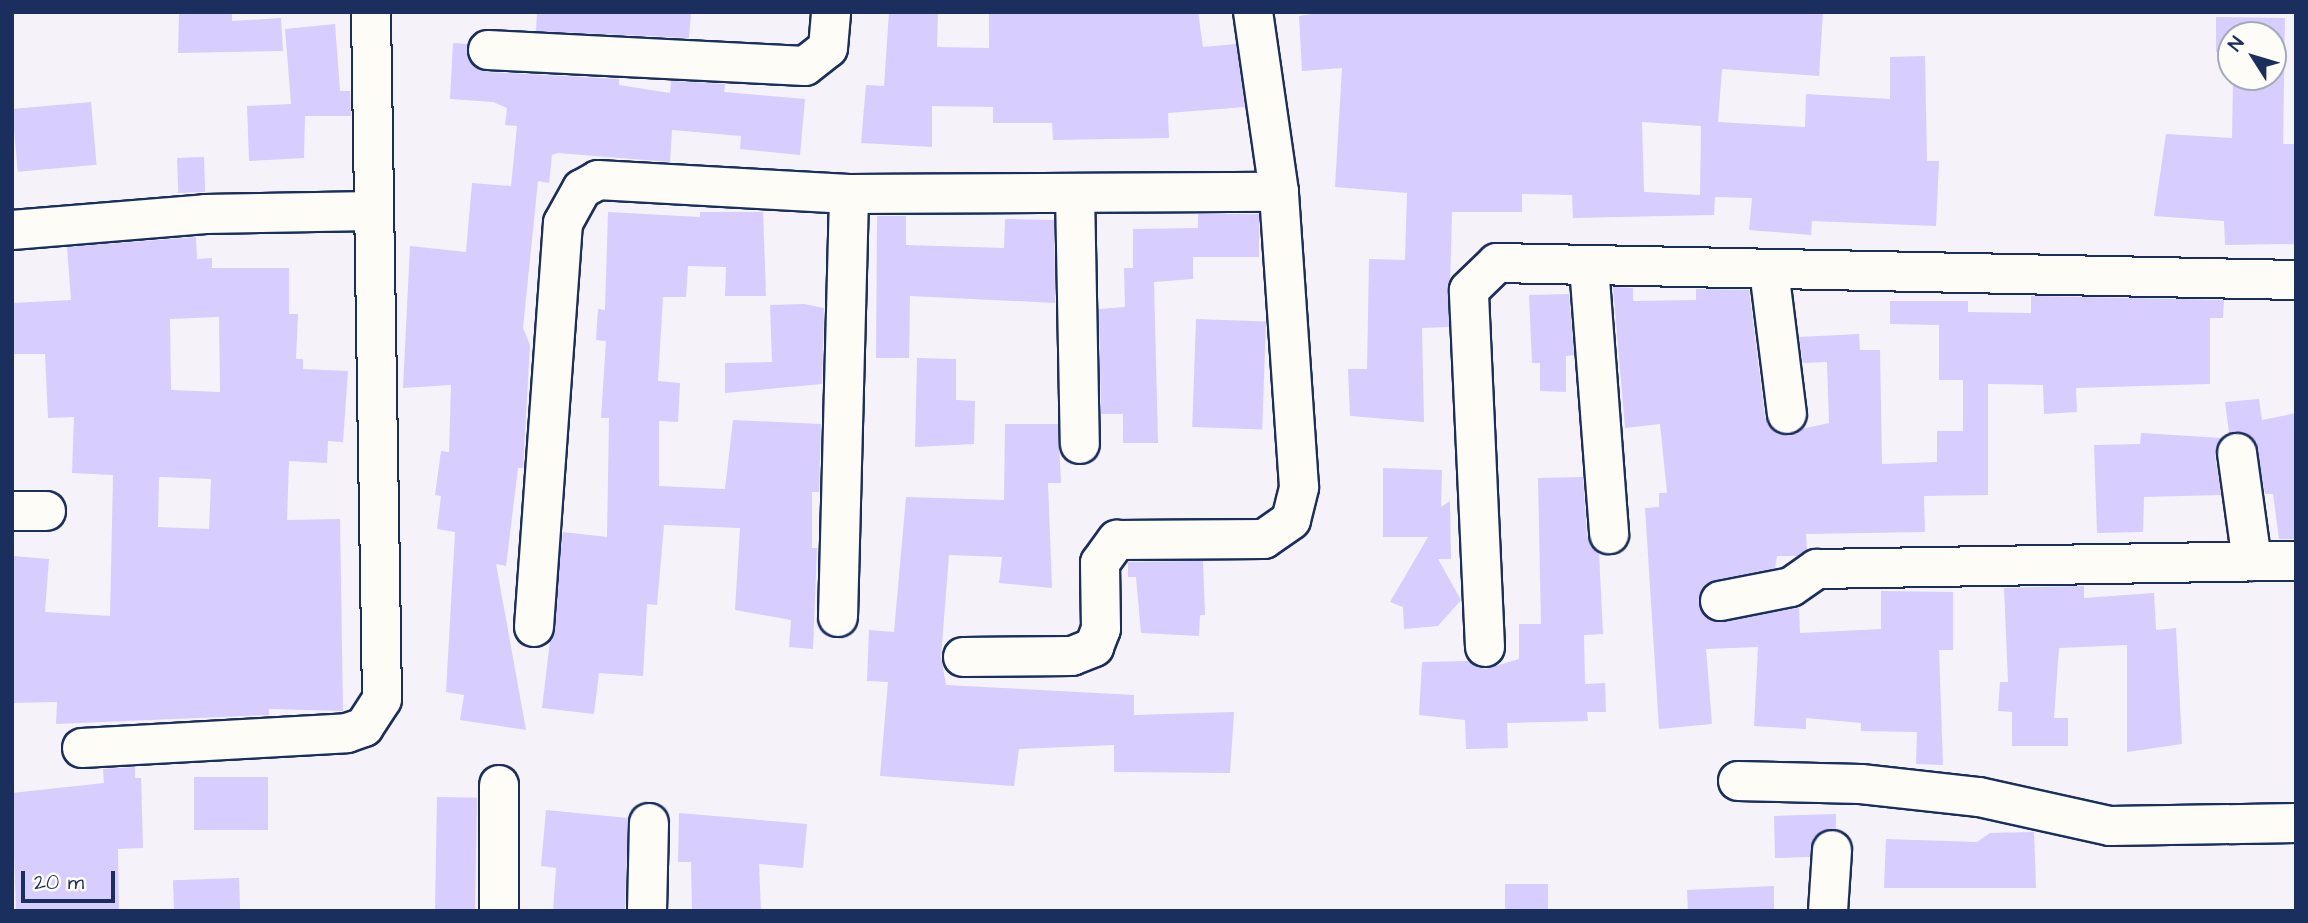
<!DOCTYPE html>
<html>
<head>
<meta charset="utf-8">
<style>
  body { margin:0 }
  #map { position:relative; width:2308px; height:923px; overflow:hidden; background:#f5f3f9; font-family:"Architects Daughter",sans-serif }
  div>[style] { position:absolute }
  .building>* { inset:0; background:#d7cdff; transform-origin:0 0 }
  .roads { filter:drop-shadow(2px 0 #1b2f5e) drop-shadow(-2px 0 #1b2f5e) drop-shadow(0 2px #1b2f5e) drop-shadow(0 -2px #1b2f5e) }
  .minor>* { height:38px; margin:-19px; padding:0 19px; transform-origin:19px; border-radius:19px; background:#fdfcf7 }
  span { translate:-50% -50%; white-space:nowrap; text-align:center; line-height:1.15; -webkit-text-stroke:7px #fdfcf7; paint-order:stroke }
  .frame { position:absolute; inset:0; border:14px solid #1b2f5e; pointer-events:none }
  .north { position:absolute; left:2217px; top:21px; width:70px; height:70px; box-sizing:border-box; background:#fdfcf7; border:2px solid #a3aaba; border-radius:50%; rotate:307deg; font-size:19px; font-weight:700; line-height:28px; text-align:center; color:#1b2f5e }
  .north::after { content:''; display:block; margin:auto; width:24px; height:32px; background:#1b2f5e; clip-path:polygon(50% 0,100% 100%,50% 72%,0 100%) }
  .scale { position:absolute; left:21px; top:871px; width:94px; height:32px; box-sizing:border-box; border:4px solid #1b2f5e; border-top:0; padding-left:9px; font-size:21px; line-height:24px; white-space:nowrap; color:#1b2f5e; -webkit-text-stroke:5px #fdfcf7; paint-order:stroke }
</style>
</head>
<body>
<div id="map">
  <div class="building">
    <i style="clip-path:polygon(179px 12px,232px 12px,232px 21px,281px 18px,283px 51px,178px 53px)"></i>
    <i style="clip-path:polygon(537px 12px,691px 12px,689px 38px,536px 31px)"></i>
    <i style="clip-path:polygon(889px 12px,938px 12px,937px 47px,989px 48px,989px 12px,1198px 12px,1203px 47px,1236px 44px,1245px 107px,1168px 113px,1169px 138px,1053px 140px,1052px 123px,993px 123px,993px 107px,932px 106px,932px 147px,861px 143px,866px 85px,884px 86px)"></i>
    <i style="clip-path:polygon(evenodd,1325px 12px,1823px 12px,1819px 76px,1722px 69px,1718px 122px,1805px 127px,1806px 94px,1890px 99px,1890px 57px,1925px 56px,1927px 161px,1939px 161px,1936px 226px,1812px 221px,1811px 235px,1749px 230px,1752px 198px,1715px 197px,1714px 215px,1573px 218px,1572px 195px,1522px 194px,1522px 212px,1452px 212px,1449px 327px,1422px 328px,1424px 422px,1350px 416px,1348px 369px,1367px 369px,1369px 259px,1405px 260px,1407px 193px,1335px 187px,1342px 68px,1302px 71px,1299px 16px,1325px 12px,1642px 122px,1701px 126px,1700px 195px,1644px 192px,1642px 122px)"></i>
    <i style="clip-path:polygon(2216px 17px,2285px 18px,2283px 144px,2296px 144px,2296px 244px,2225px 245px,2224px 221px,2154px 216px,2166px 134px,2232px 138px,2233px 77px,2273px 77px,2273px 35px,2231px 35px,2231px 52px,2216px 52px)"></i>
    <i style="clip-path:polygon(335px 24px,340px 91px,350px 91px,351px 116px,305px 116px,304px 158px,249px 161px,247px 106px,291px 104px,285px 29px)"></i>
    <i style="clip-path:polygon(453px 43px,468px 44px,469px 61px,487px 72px,619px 79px,619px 85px,670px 93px,671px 81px,725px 84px,724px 92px,805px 99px,800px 155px,740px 149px,741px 136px,672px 130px,670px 162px,558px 153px,552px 155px,549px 183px,538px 181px,523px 328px,530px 345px,523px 468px,518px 468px,506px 566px,496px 564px,526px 730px,460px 720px,464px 695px,446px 692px,455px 532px,437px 529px,441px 496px,435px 495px,441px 451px,449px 452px,451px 385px,403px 388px,410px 246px,466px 252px,472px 183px,511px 186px,517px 126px,505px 125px,507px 108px,493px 102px,450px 99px)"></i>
    <i style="left:91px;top:102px;width:63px;height:79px;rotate:85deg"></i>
    <i style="left:204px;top:157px;width:35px;height:27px;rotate:88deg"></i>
    <i style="clip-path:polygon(608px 212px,700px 217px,700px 212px,763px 212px,766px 296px,725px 296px,726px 267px,688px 266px,686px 297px,663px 297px,658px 381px,680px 383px,678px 422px,659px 421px,659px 486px,725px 489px,733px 420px,821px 424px,819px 492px,812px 492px,812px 548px,817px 548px,813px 649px,789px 647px,791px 620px,735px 610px,740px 528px,664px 525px,657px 605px,647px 604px,643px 676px,599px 673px,594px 714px,542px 708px,563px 532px,607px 537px,609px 418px,601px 418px,606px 341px,596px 340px,598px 309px,605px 310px)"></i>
    <i style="clip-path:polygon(1198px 214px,1259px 214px,1259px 257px,1193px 257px,1193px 279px,1154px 282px,1158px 443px,1123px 443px,1123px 414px,1101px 414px,1099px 309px,1125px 307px,1124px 268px,1133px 268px,1133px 229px,1198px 228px)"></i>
    <i style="clip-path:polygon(877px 216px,906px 216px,906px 245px,1004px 248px,1005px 219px,1054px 220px,1055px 303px,910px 296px,909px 358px,876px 358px)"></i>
    <i style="clip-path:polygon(evenodd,196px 237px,197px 259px,212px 258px,212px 268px,289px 268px,289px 314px,298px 314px,296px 359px,303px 359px,303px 369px,348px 371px,343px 442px,328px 441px,327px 463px,289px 461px,287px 520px,340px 519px,343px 711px,269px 709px,269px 715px,56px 724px,57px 702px,12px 703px,12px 556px,49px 559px,45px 612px,110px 616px,113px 475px,72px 473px,74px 417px,48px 418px,45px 354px,12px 354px,12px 303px,71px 300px,67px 247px,196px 237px,219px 317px,220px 392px,171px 390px,170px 319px,219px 317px,196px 237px,159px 477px,211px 479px,209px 529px,158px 527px,159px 477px)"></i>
    <i style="clip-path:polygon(1613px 287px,1633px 288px,1633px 301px,1696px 300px,1696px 289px,1749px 290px,1765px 417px,1779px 434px,1829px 423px,1827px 362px,1803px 363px,1799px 337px,1859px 334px,1860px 350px,1880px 350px,1882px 464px,1937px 462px,1937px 431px,1963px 431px,1963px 380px,1939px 380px,1939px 325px,1890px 324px,1890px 301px,1968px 301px,1968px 312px,2031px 313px,2031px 296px,2224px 300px,2223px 318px,2210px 318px,2210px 384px,2076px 388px,2077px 412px,2044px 414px,2043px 385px,1988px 384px,1988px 495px,1924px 496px,1925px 532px,1806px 534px,1807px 550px,1798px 556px,1777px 556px,1775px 568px,1715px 580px,1700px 593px,1699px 606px,1714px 622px,1799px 608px,1800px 633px,1881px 629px,1881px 591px,1953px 592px,1953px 650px,1939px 650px,1943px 765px,1916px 764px,1917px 732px,1861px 731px,1861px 723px,1806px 718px,1806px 729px,1754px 726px,1758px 647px,1706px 649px,1712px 724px,1659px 729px,1645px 508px,1659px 507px,1659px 493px,1667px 493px,1660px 424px,1625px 428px)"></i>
    <i style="clip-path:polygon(1569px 294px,1574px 355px,1566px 356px,1566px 392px,1540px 391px,1540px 363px,1532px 363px,1529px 295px)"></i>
    <i style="clip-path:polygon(804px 304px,824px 308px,822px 384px,725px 393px,725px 363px,772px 362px,770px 305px)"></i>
    <i style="left:1196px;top:319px;width:70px;height:108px;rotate:2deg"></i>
    <i style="clip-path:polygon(917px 358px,956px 359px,956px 400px,975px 401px,974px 444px,915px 447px)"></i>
    <i style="clip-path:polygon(2259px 399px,2262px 420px,2296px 413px,2296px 539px,2279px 539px,2273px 494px,2265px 494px,2255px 440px,2229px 433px,2225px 402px)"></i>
    <i style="clip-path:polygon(1005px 424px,1058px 424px,1061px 483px,1048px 483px,1052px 588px,999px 583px,1002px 557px,949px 555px,941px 657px,946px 685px,1134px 695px,1134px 715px,1234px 712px,1230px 773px,1114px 772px,1114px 745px,1019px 749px,1014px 786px,880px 776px,888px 682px,867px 681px,869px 630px,894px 632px,906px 497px,1004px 500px)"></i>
    <i style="clip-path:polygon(2141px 433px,2222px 438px,2215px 455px,2221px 495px,2144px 497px,2143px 532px,2097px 533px,2094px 445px,2140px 444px)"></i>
    <i style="clip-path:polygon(1383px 468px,1442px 470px,1441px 507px,1450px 501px,1451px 559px,1438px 559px,1461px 600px,1438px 626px,1404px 629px,1403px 607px,1390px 602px,1428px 537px,1383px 537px)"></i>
    <i style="clip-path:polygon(1583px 477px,1587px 536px,1599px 553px,1603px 634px,1584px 635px,1585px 684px,1605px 683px,1606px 712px,1587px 712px,1588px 721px,1507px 723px,1508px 748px,1466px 749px,1465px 720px,1419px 715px,1422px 662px,1468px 661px,1485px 669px,1519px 659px,1519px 624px,1541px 624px,1538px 478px)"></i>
    <i style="clip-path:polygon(1203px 561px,1205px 615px,1200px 615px,1199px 636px,1141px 633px,1136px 577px,1128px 577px,1128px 562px)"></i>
    <i style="clip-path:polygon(2084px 586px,2084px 598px,2154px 593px,2156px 630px,2176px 628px,2182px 744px,2127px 752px,2127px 645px,2059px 648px,2054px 718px,2068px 718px,2068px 746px,2012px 746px,2012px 712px,1998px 711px,2000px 682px,2008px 682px,2004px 588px)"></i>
    <i style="clip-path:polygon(135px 767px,135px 778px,141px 778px,143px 848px,118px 849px,119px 911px,16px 911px,12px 793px,104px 783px,103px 769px)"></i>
    <i style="left:194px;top:777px;width:74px;height:53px"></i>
    <i style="left:437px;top:797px;width:40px;height:113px;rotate:1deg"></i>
    <i style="clip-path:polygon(546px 810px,628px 818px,625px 911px,553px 911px,556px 868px,541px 866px)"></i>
    <i style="clip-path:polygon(679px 813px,807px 824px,803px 868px,759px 864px,761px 911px,692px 911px,691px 862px,678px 862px)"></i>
    <i style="clip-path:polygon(1836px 814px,1836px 829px,1814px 837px,1810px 857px,1775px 858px,1774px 816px)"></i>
    <i style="clip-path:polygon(2034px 832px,2036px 888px,1884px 888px,1886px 839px,1977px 842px,1990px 833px)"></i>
    <i style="left:239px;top:878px;width:33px;height:66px;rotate:88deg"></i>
    <i style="left:1505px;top:884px;width:43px;height:27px"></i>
    <i style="clip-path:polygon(1774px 886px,1774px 911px,1688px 911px,1687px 890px)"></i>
  </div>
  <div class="roads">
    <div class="minor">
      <i style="left:488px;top:50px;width:317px;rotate:2.9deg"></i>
      <i style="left:805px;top:66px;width:29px;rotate:-38deg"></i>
      <i style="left:828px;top:48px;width:36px;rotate:-85deg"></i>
      <i style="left:1075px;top:193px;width:251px;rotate:88.9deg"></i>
      <i style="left:12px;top:230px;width:194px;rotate:-4.7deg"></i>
      <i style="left:205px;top:214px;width:167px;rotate:-1deg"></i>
      <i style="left:1589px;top:266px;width:269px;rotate:85.7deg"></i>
      <i style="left:1769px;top:270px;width:145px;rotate:82.9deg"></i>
      <i style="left:2237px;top:453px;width:109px;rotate:82.1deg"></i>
      <i style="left:12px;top:511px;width:34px"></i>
      <i style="left:1720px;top:601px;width:72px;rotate:-11.2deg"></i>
      <i style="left:1791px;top:587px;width:32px;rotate:-35deg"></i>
      <i style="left:1817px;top:569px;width:479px;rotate:-1deg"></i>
      <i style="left:838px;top:617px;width:423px;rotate:-88.5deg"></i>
      <i style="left:534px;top:627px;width:405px;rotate:-85.9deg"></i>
      <i style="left:563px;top:223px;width:39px;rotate:-61deg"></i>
      <i style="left:582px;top:189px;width:18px;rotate:-29deg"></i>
      <i style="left:598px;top:180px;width:251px;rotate:3.2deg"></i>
      <i style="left:849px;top:194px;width:430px;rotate:-0.3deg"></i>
      <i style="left:1485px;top:647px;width:357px;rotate:-92.6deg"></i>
      <i style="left:1469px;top:290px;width:39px;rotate:-44deg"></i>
      <i style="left:1497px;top:263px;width:799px;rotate:1.22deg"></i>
      <i style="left:963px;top:657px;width:109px;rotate:-0.5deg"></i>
      <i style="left:1072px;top:656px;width:24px;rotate:-22deg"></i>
      <i style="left:1094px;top:647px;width:19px;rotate:-69deg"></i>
      <i style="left:1101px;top:629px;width:66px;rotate:-90.9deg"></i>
      <i style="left:1100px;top:563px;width:29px;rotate:-54deg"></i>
      <i style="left:1117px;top:540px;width:147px;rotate:-0.4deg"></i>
      <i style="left:1264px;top:539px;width:33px;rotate:-35deg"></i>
      <i style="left:1291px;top:520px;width:34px;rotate:-76deg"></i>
      <i style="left:1299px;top:487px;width:296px;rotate:-93.9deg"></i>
      <i style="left:1279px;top:192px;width:182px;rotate:-98.2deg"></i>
      <i style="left:82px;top:748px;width:265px;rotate:-3.2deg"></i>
      <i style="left:347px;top:733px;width:18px;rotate:-19deg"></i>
      <i style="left:364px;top:727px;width:33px;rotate:-57deg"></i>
      <i style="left:382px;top:699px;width:687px;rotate:-90.92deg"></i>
      <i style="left:1738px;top:781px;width:123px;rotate:1.4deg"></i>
      <i style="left:1861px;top:784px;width:119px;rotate:6.3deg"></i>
      <i style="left:1979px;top:797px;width:134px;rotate:12.5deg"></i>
      <i style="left:2110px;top:826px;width:186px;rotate:-0.9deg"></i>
      <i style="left:499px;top:785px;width:126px;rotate:90deg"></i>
      <i style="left:647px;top:911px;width:88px;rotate:-88.7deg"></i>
      <i style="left:1828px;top:911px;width:61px;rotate:-86.2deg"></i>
    </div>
  </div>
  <div class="frame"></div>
  <div class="north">N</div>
  <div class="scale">20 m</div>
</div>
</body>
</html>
